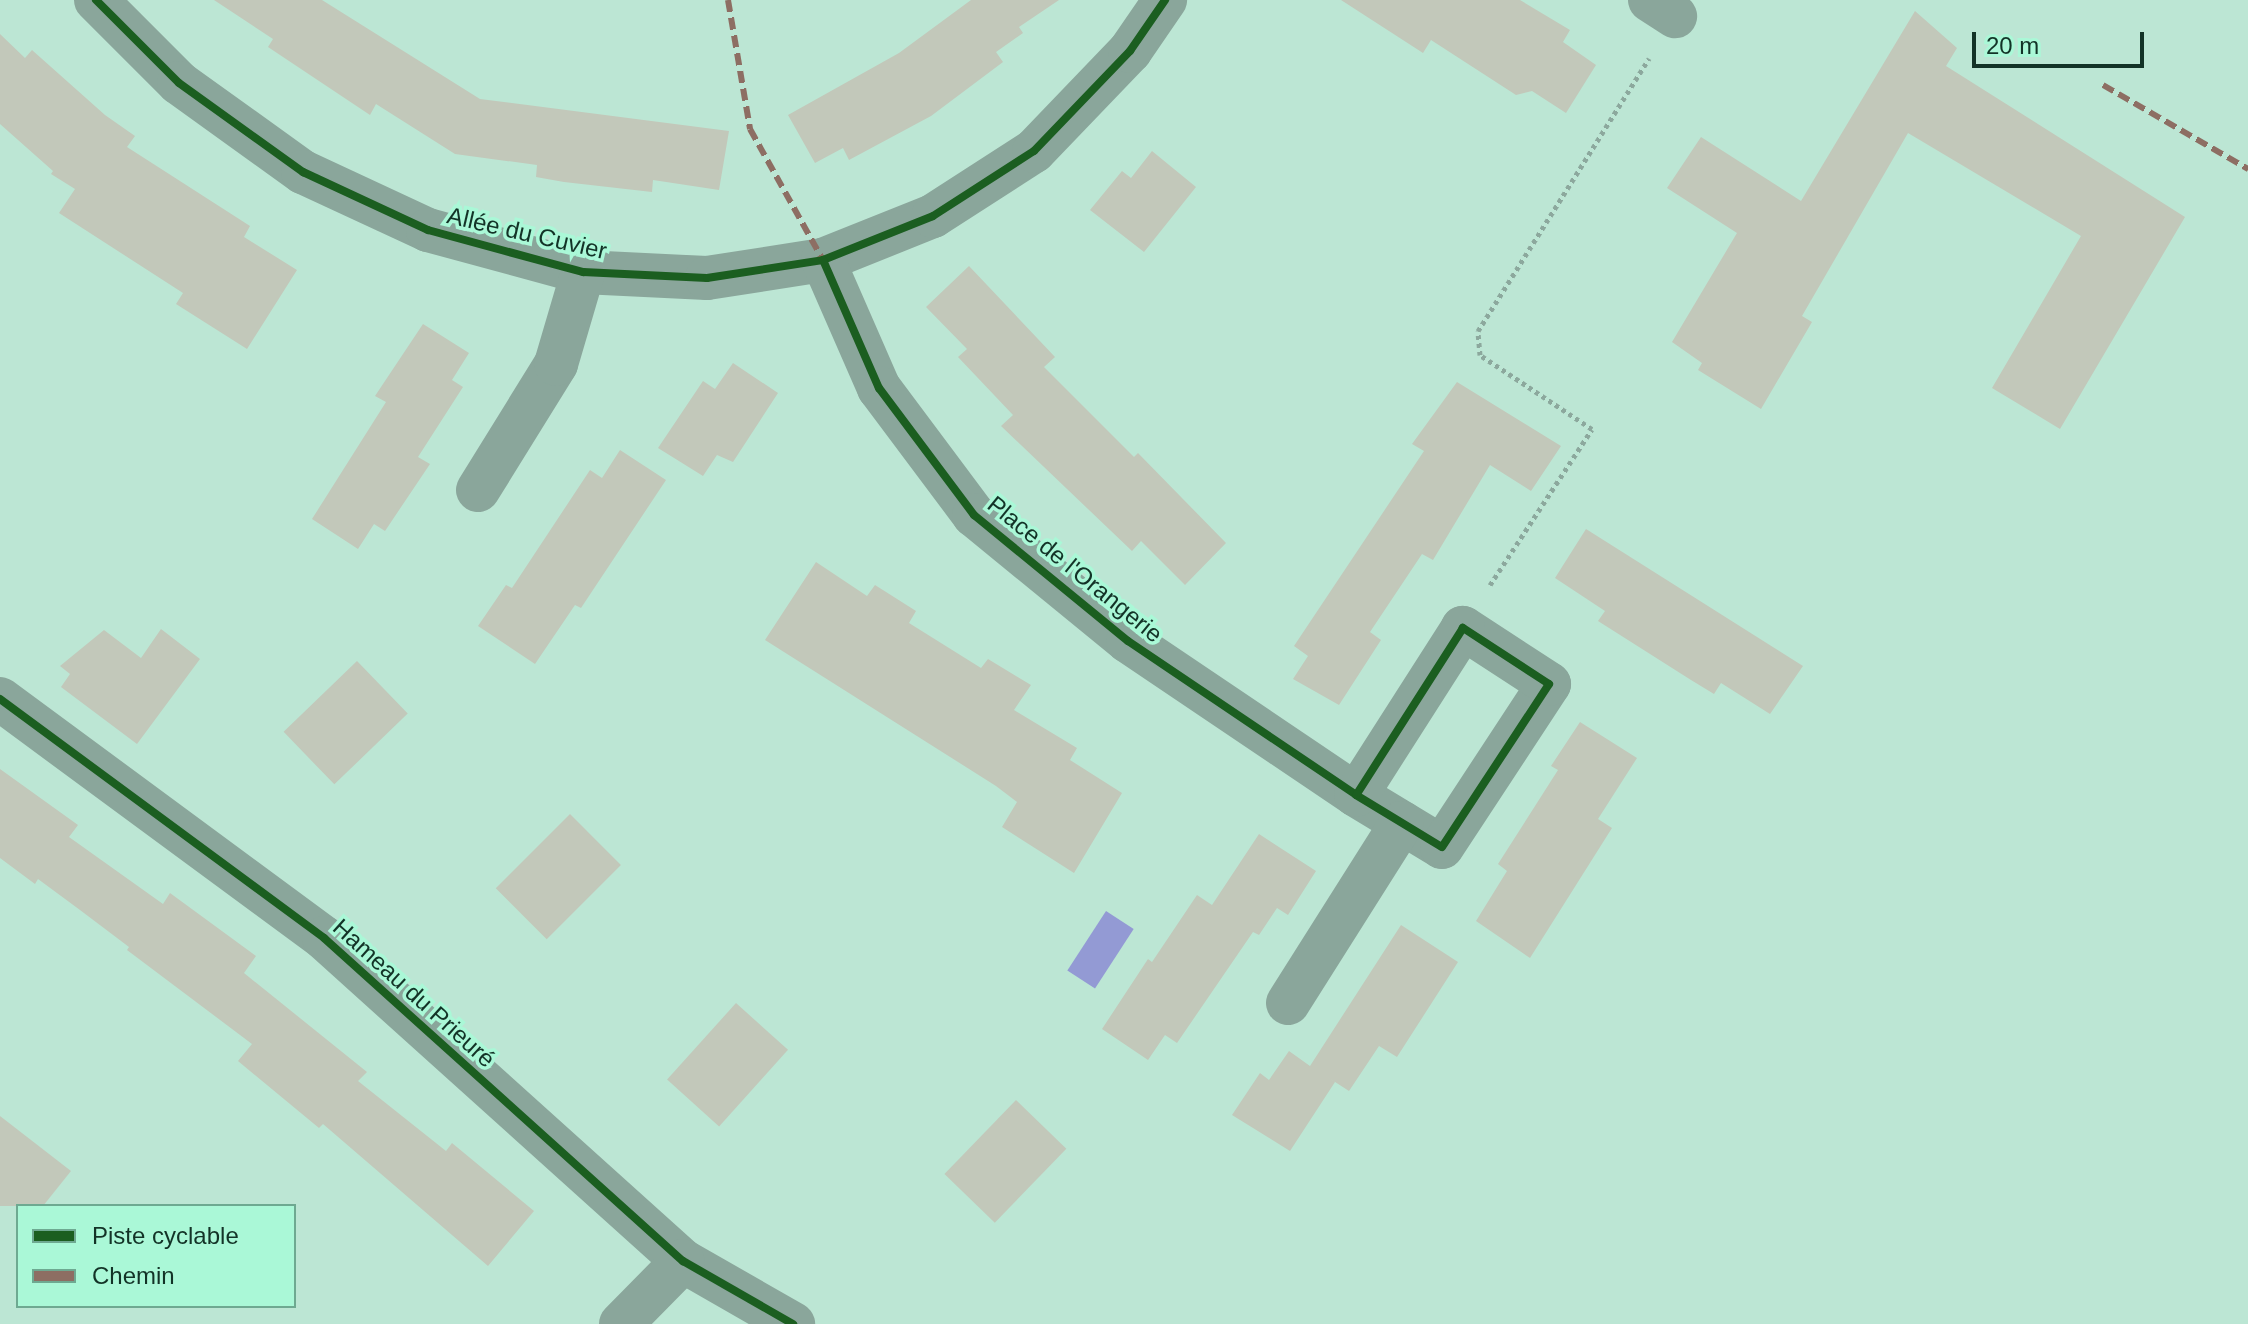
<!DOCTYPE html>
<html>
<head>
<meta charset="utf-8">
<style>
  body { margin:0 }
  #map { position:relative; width:2248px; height:1324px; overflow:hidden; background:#bce6d4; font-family:Arial,sans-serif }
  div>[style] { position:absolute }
  .water>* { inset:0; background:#939ad4; transform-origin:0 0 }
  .building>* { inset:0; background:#c2c8ba; transform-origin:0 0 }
  .path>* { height:5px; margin-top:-2.5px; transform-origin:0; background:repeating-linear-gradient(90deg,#8ca89d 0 4px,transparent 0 8px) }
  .street>* { height:44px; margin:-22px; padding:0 22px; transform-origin:22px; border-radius:22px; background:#8aa69b }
  .quiet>* { height:6px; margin-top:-3px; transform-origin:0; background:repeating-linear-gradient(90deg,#8d6e63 0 12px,transparent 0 18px) }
  .cycleway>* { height:8px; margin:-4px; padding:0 4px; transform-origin:4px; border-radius:4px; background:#1b5e20 }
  span { translate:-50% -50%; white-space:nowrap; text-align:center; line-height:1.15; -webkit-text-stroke:7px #aaf8d7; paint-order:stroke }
  .street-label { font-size:24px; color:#133327 }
  .legend { position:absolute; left:16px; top:1204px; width:280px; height:104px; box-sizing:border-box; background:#aaf8d7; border:2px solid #6ea991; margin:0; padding:10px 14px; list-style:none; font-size:24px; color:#133327 }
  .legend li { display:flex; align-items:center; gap:16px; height:40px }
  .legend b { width:40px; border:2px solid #6ea991 }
  .scale { position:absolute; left:1972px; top:32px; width:172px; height:36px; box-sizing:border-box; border:4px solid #133327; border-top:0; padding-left:10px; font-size:24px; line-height:28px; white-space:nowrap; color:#133327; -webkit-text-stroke:6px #aaf8d7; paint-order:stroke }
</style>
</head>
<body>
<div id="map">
  <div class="water">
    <i style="left:1106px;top:911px;width:33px;height:71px;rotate:33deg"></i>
  </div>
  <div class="building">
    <i style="clip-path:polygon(214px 0,322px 0,480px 99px,729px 131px,719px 190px,653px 180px,652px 192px,564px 182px,536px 177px,537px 165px,455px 154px,376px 104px,370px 115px,268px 47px,273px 39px)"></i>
    <i style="clip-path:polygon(971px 0,1059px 0,1019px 27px,1023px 33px,996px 52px,1003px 62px,931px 116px,849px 160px,843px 148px,815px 163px,788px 115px,899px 53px)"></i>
    <i style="clip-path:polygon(1341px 0,1520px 0,1570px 30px,1563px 42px,1596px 65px,1566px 113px,1532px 91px,1516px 95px,1431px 40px,1423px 53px)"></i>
    <i style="clip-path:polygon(1915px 11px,1957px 48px,1946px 66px,2185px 217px,2060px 429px,1992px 388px,2081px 236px,1908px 133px,1802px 316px,1812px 322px,1761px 409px,1698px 370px,1702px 363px,1672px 342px,1737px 233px,1667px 188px,1701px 137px,1801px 201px)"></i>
    <i style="clip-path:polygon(0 34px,25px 58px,32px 50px,105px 115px,135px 136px,127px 147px,250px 226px,244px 237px,297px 270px,247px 349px,176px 304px,183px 293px,59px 213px,75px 189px,51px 174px,53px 171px,0 124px)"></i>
    <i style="clip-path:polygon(1152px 151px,1196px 187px,1144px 252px,1090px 210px,1122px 171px,1131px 178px)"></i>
    <i style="clip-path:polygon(969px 266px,1055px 357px,1044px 367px,1134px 457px,1138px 453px,1226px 543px,1185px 585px,1141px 541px,1132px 551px,1001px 426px,1013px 415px,958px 357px,967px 349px,926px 307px)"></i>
    <i style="clip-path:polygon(423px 324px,469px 353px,452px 380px,463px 387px,418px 457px,430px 464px,385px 531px,374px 524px,358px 549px,312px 519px,386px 402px,375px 396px)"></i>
    <i style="clip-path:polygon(733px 363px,778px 393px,733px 462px,717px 455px,703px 476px,658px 448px,703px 381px,715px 389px)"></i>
    <i style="clip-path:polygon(1457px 382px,1561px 446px,1531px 491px,1490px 465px,1433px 560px,1422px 554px,1370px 632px,1381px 640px,1339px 705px,1293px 679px,1308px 656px,1294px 646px,1424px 451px,1412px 444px)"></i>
    <i style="clip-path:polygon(620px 450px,666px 480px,581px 608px,575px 605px,535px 664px,478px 626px,506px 585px,512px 588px,590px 470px,602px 478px)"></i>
    <i style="clip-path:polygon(1586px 529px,1803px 666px,1770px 714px,1721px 683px,1714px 694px,1691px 680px,1598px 621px,1605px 611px,1555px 578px)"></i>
    <i style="clip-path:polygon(816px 562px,867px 596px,875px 585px,916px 611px,909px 623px,981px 668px,988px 659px,1031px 685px,1014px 710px,1077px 748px,1070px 760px,1122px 793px,1074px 873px,1002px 827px,1017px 802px,996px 786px,765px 640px)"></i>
    <i style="clip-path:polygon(161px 629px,200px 659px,137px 744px,61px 687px,70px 674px,60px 666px,104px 630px,141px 658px)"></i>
    <i style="left:357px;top:661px;width:73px;height:102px;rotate:46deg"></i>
    <i style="clip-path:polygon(1580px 722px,1637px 758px,1598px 819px,1612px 828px,1530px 958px,1476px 921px,1507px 871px,1498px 864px,1558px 770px,1551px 766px)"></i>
    <i style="clip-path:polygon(0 769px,78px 825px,69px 837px,163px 904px,170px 893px,256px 956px,244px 973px,367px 1072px,358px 1081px,446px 1151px,452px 1143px,534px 1211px,488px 1266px,323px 1124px,319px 1128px,238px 1061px,252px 1044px,127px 950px,129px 947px,80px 910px,38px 879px,35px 884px,0 858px)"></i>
    <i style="left:570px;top:814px;width:72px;height:105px;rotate:45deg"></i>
    <i style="clip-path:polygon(1259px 834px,1316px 871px,1288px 915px,1277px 908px,1259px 935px,1253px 932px,1177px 1043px,1165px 1035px,1148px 1060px,1102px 1029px,1148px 959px,1152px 962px,1197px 895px,1212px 905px)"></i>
    <i style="clip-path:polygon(1401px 925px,1458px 962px,1397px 1057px,1379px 1046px,1349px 1091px,1315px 1069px,1335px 1082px,1290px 1151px,1232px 1115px,1260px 1073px,1269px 1080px,1289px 1051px,1310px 1066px)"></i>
    <i style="left:736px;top:1003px;width:70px;height:103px;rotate:42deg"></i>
    <i style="left:1016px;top:1100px;width:70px;height:103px;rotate:44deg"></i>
    <i style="clip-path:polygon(0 1116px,71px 1171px,43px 1206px,0 1206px)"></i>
  </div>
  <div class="path">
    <i style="left:1490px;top:585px;width:186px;rotate:-56.8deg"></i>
    <i style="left:1592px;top:429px;width:134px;rotate:-146.5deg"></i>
    <i style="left:1480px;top:355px;width:24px;rotate:-95deg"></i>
    <i style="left:1478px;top:331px;width:322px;rotate:-57.9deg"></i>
  </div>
  <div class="street">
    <i style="left:96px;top:0;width:117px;rotate:45deg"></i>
    <i style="left:179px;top:83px;width:153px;rotate:35.7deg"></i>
    <i style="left:303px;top:172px;width:138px;rotate:24.9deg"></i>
    <i style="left:428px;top:230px;width:161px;rotate:15.2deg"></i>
    <i style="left:583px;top:272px;width:124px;rotate:2.8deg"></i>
    <i style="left:707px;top:278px;width:117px;rotate:-8.8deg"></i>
    <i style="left:823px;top:260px;width:118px;rotate:-21.8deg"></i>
    <i style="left:933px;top:216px;width:120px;rotate:-32.8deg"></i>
    <i style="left:1034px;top:151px;width:139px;rotate:-46.2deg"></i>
    <i style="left:1130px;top:51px;width:62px;rotate:-55.5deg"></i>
    <i style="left:1650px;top:0;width:30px;rotate:33deg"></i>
    <i style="left:823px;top:260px;width:140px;rotate:66.4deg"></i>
    <i style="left:879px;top:388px;width:159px;rotate:53.2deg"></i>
    <i style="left:974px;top:515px;width:199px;rotate:39.3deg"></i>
    <i style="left:1128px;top:641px;width:275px;rotate:34deg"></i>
    <i style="left:1356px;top:795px;width:100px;rotate:31.2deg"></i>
    <i style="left:1442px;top:847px;width:195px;rotate:-56.7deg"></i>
    <i style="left:1549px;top:684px;width:103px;rotate:-146.9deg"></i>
    <i style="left:1463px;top:628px;width:198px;rotate:122.6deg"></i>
    <i style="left:478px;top:490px;width:148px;rotate:-58.2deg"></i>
    <i style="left:556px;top:364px;width:96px;rotate:-73.6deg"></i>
    <i style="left:0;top:699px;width:403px;rotate:36.4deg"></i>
    <i style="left:324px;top:938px;width:483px;rotate:42deg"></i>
    <i style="left:683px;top:1261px;width:127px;rotate:29.8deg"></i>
    <i style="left:1288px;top:1003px;width:213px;rotate:-57.7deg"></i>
    <i style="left:621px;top:1324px;width:88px;rotate:-45.5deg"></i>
  </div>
  <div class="quiet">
    <i style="left:728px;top:0;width:131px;rotate:80.3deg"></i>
    <i style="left:750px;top:129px;width:150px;rotate:60.9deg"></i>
    <i style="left:2103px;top:85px;width:168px;rotate:30.1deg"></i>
  </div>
  <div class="cycleway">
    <i style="left:96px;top:0;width:117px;rotate:45deg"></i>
    <i style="left:179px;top:83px;width:153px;rotate:35.7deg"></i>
    <i style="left:303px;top:172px;width:138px;rotate:24.9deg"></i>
    <i style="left:428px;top:230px;width:161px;rotate:15.2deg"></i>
    <i style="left:583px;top:272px;width:124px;rotate:2.8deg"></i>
    <i style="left:707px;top:278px;width:117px;rotate:-8.8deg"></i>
    <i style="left:823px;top:260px;width:118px;rotate:-21.8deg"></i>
    <i style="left:933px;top:216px;width:120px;rotate:-32.8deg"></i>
    <i style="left:1034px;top:151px;width:139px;rotate:-46.2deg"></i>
    <i style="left:1130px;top:51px;width:62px;rotate:-55.5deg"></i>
    <i style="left:823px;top:260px;width:140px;rotate:66.4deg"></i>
    <i style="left:879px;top:388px;width:159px;rotate:53.2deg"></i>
    <i style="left:974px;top:515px;width:199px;rotate:39.3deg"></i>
    <i style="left:1128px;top:641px;width:275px;rotate:34deg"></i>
    <i style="left:1356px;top:795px;width:100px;rotate:31.2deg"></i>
    <i style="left:1442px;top:847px;width:195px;rotate:-56.7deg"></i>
    <i style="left:1549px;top:684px;width:103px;rotate:-146.9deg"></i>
    <i style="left:1463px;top:628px;width:198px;rotate:122.6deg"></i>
    <i style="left:0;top:699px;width:403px;rotate:36.4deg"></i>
    <i style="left:324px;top:938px;width:483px;rotate:42deg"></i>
    <i style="left:683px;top:1261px;width:127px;rotate:29.8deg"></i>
  </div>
  <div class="street-label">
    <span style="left:527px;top:233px;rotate:13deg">Allée du Cuvier</span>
    <span style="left:1075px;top:569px;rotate:39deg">Place de l'Orangerie</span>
    <span style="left:414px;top:993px;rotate:42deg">Hameau du Prieuré</span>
  </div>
  <ul class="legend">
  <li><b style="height:10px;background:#1b5e20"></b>Piste cyclable</li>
  <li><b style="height:10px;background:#8d6e63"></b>Chemin</li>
  </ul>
  <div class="scale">20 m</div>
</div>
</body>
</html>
